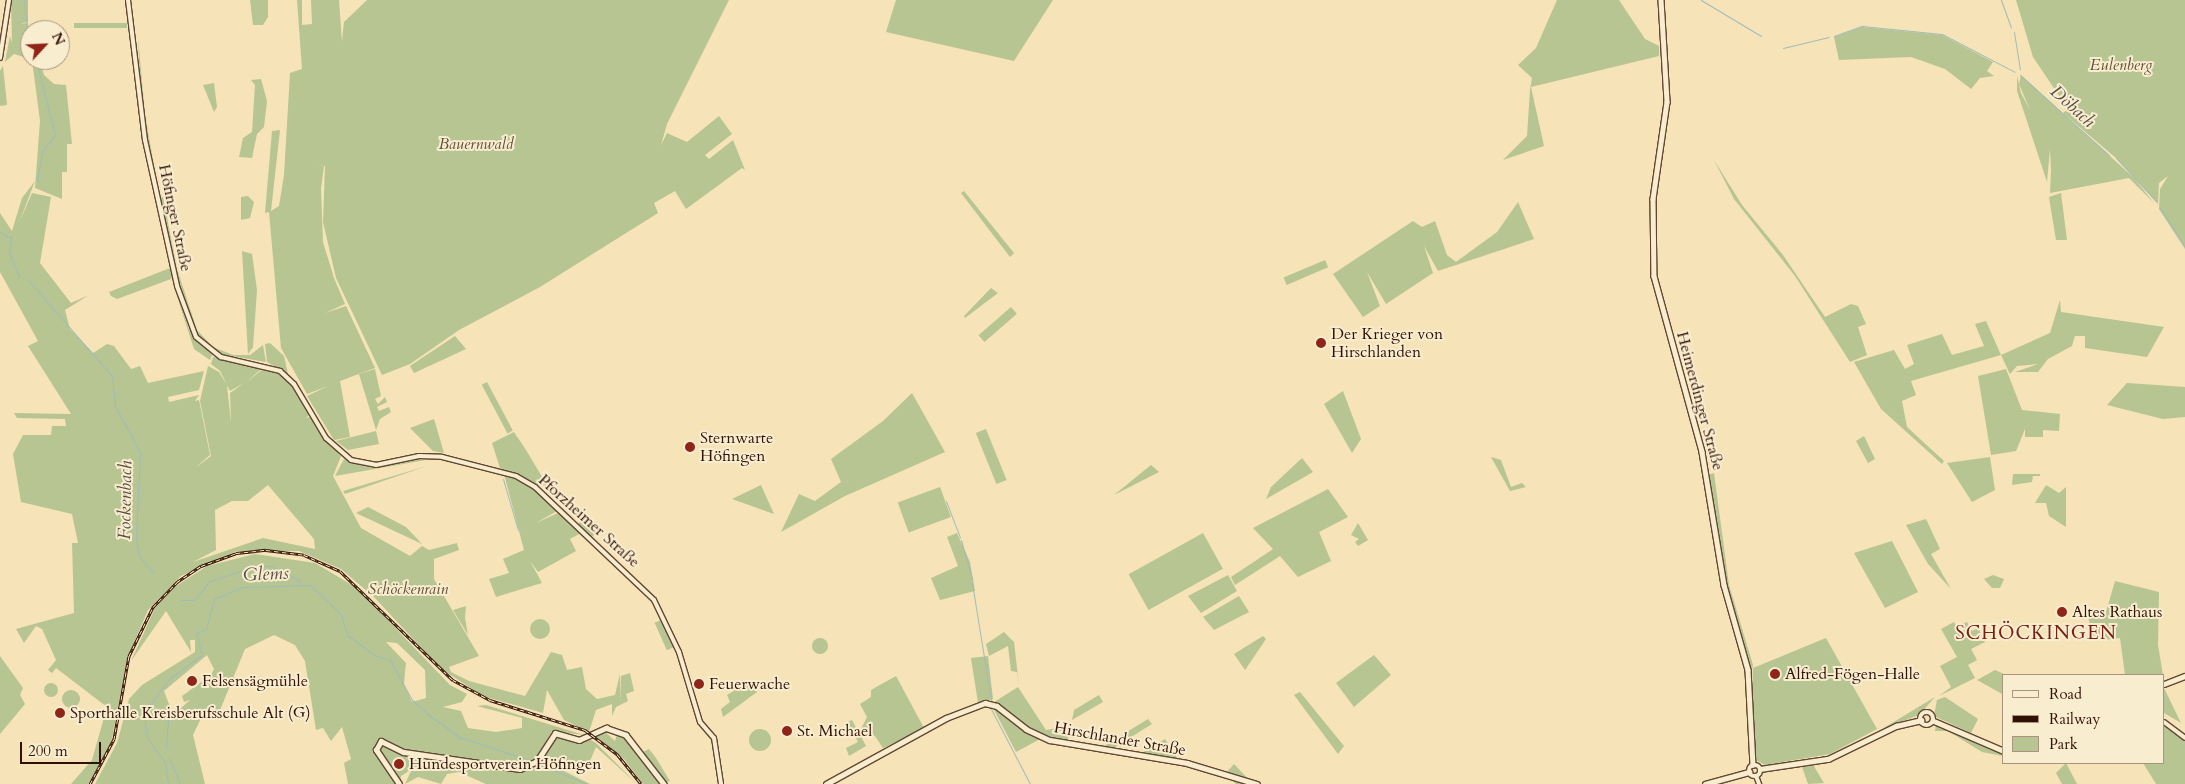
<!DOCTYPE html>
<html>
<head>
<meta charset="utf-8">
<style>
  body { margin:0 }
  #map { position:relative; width:2185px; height:784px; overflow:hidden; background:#f6e3b7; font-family:Cardo,serif }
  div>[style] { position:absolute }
  .green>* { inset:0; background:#b7c592; transform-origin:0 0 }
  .round { border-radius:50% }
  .stream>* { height:1px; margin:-0.5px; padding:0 0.5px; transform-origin:0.5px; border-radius:0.5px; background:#a0bcb8 }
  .roads { filter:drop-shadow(1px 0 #634632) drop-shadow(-1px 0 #634632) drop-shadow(0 1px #634632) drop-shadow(0 -1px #634632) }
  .tertiary>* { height:4px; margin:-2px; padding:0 2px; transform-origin:2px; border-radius:2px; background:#f9edd0 }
  .secondary>* { height:4.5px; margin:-2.25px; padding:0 2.25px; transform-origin:2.25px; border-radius:2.25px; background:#f9edd0 }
  .secondary>.ring { margin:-2.25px; padding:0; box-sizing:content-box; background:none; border:4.5px solid #f9edd0; border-radius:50% }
  .rail>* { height:3px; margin-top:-1.5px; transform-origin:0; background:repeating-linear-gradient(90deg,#f9edd0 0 4px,#321105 0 8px); box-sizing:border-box; border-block:1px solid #321105 }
  .dots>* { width:14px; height:14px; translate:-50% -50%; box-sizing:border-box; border:2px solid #f9edd0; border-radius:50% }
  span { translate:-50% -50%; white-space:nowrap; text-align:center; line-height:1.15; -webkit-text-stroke:4px #f9edd0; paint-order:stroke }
  .park-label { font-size:16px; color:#615036; font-style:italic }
  .street-label { font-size:16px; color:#321105 }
  .poi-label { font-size:16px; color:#321105 }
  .left { translate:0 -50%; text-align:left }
  .water-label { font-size:18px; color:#584d44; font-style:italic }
  .quarter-label { font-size:19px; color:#7a1f14; letter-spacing:1px }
  .legend { position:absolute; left:2002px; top:674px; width:162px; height:90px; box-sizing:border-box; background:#f9edd0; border:1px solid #a9957f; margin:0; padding:6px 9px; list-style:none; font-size:15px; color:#321105 }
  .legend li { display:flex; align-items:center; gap:10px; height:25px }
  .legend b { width:25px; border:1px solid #a9957f }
  .north { position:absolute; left:20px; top:20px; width:50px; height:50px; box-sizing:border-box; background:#f9edd0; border:1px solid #a9957f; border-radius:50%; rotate:65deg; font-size:14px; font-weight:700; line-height:20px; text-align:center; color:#321105 }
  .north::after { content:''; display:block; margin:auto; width:18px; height:22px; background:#8f2418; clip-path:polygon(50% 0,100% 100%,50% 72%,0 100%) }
  .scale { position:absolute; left:20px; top:742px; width:81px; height:22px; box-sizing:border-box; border:2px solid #321105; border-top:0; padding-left:6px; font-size:15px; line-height:18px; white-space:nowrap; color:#321105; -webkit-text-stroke:4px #f9edd0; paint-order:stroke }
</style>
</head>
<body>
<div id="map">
  <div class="green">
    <i style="clip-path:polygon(11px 0,28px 0,28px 22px,20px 24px,28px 23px,30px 59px,14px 54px,5px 62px,10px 36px,12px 43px)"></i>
    <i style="clip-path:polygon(250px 0,268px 0,268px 17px,263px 25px,253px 25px)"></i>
    <i style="clip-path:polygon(297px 0,302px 0,302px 25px,312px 24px,311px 0,339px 0,342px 42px,332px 136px,344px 22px,367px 0,729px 0,667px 124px,661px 145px,667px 133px,687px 142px,719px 116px,732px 134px,705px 155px,709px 159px,733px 140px,745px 170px,742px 168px,686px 209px,675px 191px,654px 203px,658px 213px,540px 287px,459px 330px,410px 364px,382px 375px,336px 278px,323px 222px,325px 166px,316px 164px,324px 166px,321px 189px,323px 242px,334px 278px,345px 304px,325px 313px,346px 306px,375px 368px,340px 381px,350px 437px,334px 440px,307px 396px,328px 386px,307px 394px,281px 348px,269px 212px,265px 213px,272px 131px,280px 130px,271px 211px,279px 206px,284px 175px,290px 73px,302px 69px)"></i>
    <i style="clip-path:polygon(896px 0,1053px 0,1014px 61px,886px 32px)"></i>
    <i style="clip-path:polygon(1557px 0,1619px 0,1645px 39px,1659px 46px,1659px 56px,1531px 87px,1544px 146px,1503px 160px,1527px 136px,1530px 90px,1532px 78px,1518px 65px,1536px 48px)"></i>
    <i style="clip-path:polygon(2016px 0,2185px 0,2185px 249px,2159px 209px,2160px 189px,2168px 176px,2159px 183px,2158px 204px,2116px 158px,2063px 113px,2068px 109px,2033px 57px)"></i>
    <i style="left:127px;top:23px;width:5px;height:53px;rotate:90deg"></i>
    <i style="clip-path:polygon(1862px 27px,1942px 35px,1993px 62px,1987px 71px,1994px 76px,1980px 78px,1971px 89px,1945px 69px,1911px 57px,1839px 60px,1834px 37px)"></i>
    <i style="clip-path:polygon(138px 37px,145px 114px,159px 194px,141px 102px)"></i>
    <i style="clip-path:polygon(32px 60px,40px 60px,44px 75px,54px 84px,66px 85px,72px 144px,67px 144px,67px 172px,62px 172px,62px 199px,35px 188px,40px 121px)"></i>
    <i style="clip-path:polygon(3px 66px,7px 105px,0 106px,0 71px)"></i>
    <i style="clip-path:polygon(2021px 75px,2134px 178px,2154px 203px,2129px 178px,2050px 193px,2051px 171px,2050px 149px,2047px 182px,2017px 91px,2017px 76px,2021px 93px,2030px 110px,2019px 84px)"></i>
    <i style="clip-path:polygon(261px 79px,267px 101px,264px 127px,257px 134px,252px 158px,239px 157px,243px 138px,252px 132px,255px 85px,251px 80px)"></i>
    <i style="clip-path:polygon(214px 83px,217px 107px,214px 112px,203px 85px)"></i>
    <i style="clip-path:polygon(1714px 160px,1742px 205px,1783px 255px,1825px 317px,1851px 304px,1858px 306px,1866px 324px,1858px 327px,1867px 355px,1850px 362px,1795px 276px,1734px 199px)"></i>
    <i style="clip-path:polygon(evenodd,35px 181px,19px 223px,32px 193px,51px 197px,40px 263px,71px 303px,89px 295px,65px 310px,70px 329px,93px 353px,107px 344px,114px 346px,131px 369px,140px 366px,148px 383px,204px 371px,199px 390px,168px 397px,169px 402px,199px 395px,195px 401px,199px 400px,210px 455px,195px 468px,211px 456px,200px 401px,208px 366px,219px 372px,227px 385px,231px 423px,230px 393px,244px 383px,230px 391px,220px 371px,211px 364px,213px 357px,265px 366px,246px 382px,266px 367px,273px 369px,291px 384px,309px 415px,306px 418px,310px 417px,341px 456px,333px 476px,361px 528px,410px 556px,422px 546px,429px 550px,457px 543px,459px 550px,434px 559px,434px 579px,479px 656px,449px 667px,451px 672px,469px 681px,525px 696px,551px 652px,562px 655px,567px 670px,582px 667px,586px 689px,597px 699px,615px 695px,620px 674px,620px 703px,621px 676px,630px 673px,634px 691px,626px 694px,628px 701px,616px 707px,612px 716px,612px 704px,596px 710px,589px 732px,564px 720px,547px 690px,543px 713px,483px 696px,440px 668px,374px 597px,341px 569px,299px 551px,237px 551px,181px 576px,148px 610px,127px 659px,111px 744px,88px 784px,71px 784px,92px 760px,107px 707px,56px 668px,52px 673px,48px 670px,56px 660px,42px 629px,36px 626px,24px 643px,16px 629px,74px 613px,72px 543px,78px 543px,72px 514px,21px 502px,13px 454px,23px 435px,51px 435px,52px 426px,66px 426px,65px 419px,17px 418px,14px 413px,71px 414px,28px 346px,38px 341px,0 272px,0 213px,12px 231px,22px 198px,35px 181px,268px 485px,314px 539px,315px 549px,263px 538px,193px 562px,216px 550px,215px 510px,232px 501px,248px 501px,268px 485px)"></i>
    <i style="clip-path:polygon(964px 191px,1014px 253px,1010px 257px,961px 193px)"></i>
    <i style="clip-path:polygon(2061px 193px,2067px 240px,2056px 240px,2049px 197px)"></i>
    <i style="clip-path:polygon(248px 196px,254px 202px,250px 218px,241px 220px,241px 197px)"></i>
    <i style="clip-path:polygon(163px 197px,177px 269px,197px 330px,213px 347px,233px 355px,250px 355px,263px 345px,266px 362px,220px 354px,198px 336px,179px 286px,159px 198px)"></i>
    <i style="clip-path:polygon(1518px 202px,1534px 239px,1438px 271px,1424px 246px,1433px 273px,1386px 304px,1367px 272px,1380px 306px,1363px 317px,1333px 274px,1413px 221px,1422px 227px,1435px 221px,1447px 255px,1456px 262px,1497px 232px)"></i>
    <i style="clip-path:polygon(242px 251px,252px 254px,257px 290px,253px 347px,248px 354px)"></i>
    <i style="clip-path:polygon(169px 258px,173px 276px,171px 279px,117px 299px,111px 296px,109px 292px,170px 268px)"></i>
    <i style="left:1325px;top:260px;width:8px;height:45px;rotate:67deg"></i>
    <i style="clip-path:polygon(172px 281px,189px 329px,212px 355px,210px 360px,194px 349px)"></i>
    <i style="clip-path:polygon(991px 288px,998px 293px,965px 318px,964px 316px)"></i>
    <i style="clip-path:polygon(2060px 300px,2061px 312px,2164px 327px,2147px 357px,2085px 348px,2085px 336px,2075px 336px,2072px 346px,2048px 359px,2038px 372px,2015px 372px,2038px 364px,2017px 366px,2010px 374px,2001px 355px,1911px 381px,1916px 395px,1902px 401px,1907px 427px,1944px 461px,1942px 464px,1881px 409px,1854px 362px,1894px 350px,1905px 369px,1914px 364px,1907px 345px,1942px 334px,1952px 355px,1984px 346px,1975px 324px,1986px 321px,2001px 355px,2050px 333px)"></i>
    <i style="left:1011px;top:307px;width:9px;height:43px;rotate:49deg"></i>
    <i style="clip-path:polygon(455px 336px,466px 349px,414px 373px,410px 366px)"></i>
    <i style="clip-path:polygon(270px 343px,284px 356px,288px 374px,267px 362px,265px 344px)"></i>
    <i style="clip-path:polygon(375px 369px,381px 396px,375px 399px,378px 404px,385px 397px,387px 402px,377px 407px,379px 411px,389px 407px,391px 412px,380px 419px,376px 430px,359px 374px)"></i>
    <i style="clip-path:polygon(2006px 369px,2022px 410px,2060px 414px,2059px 431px,2043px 430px,2043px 437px,2025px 437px,2025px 429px,2016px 451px,1991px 455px,1978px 376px)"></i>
    <i style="left:487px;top:382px;width:55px;height:6px;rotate:62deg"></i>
    <i style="clip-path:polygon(2127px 383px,2185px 387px,2185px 417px,2163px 419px,2107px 405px)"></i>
    <i style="clip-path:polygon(1343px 391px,1361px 439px,1352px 453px,1324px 404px)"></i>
    <i style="clip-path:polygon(912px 393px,945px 452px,845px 496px,781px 532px,799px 494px,815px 501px,841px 482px,831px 459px,883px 421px)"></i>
    <i style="clip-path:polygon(434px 419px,444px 453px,433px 451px,410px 428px)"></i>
    <i style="left:986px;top:429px;width:55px;height:11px;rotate:68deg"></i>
    <i style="clip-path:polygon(376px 431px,379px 444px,348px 450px,336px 441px)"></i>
    <i style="clip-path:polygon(514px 432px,526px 450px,547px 485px,542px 487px,500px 468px,492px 443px)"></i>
    <i style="clip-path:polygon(1864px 436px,1875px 459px,1868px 463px,1856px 441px)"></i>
    <i style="clip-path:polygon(1491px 457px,1501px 460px,1511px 487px,1522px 483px,1526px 487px,1510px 491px)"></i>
    <i style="clip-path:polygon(1990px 457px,1995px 490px,1972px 502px,1947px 463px)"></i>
    <i style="clip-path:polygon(418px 458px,426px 460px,335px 476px,344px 459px,374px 467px)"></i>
    <i style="clip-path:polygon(1302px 458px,1313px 472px,1266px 499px,1271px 487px)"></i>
    <i style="clip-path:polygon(1151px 465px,1159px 472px,1114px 495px)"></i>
    <i style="clip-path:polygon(427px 466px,345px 494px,343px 491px)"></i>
    <i style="clip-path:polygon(1714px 473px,1729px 585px,1753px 665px,1750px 677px,1726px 593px,1708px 475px)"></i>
    <i style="clip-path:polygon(504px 474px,531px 486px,557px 511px,536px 523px,558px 513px,581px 533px,570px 539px,576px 551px,538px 572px,530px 561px,542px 583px,496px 597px,489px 579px,509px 573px,503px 559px,524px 550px)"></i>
    <i style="clip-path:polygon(2013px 474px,2040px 474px,2040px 476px,2033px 476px,2032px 482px,2012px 485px)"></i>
    <i style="clip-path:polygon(761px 485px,774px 514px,732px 499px)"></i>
    <i style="clip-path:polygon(2046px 485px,2059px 493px,2066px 487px,2066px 527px,2049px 516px,2046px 503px,2035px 503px)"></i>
    <i style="left:940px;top:487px;width:32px;height:45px;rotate:70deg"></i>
    <i style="clip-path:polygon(1328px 489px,1348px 517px,1319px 532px,1331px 561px,1298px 577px,1280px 556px,1235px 585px,1231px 577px,1273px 549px,1253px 528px)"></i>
    <i style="clip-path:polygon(368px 507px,406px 527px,422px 544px,356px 513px)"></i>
    <i style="clip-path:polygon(587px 518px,590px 523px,595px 522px,603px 530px,591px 537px,577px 524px)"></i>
    <i style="clip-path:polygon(1926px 519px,1940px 549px,1931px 554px,1951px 589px,1928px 564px,1906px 525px)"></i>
    <i style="clip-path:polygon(1358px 523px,1368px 540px,1358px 546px,1355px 542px,1359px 539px,1351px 535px)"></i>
    <i style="clip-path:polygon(957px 533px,970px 562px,975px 591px,940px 600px,931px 578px,958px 566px,947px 537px)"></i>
    <i style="left:1203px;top:533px;width:41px;height:85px;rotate:61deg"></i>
    <i style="clip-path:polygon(1892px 541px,1918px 592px,1885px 608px,1854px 553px)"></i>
    <i style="clip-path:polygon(evenodd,255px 554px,315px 563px,357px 588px,450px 685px,467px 694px,462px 702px,443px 707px,461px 711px,468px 728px,496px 732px,522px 728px,522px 718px,477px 706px,486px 705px,584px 735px,552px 731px,537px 757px,523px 767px,402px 750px,381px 739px,374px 749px,397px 784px,348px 784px,344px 763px,351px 759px,342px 727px,331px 741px,323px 728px,316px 730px,305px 661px,295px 645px,274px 635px,245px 649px,218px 715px,205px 710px,193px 735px,205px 784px,95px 784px,117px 743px,129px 699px,142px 685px,195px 652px,195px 640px,190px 640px,191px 652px,166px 611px,131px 661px,155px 608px,173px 588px,207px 566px,255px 554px,386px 642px,397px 643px,425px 670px,426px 698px,412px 702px,404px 684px,406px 663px,386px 642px,255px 554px,207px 655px,214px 669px,211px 675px,182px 696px,184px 702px,190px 700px,173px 715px,164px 691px,207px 655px)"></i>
    <i style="clip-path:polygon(1228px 575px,1237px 591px,1201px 613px,1188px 596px)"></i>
    <i style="clip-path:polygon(1993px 575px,2004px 579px,2000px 588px,1992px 588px,1984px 579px)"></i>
    <i style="clip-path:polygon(2115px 581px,2159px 592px,2158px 645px,2163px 675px,2125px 675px,2120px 638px,2095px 641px,2085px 607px,2106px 612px)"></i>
    <i style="clip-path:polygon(1239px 596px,1249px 612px,1214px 630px,1203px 617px)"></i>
    <i style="clip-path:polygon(466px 606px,465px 618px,468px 635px,453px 610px)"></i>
    <i class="round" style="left:530px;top:619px;width:20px;height:20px"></i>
    <i style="left:661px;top:620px;width:30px;height:7px;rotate:66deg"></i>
    <i style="clip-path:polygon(1954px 622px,1957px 627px,1967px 622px,1972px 631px,1978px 628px,1985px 642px,1971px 649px,1977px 660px,1968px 665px,1975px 678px,1939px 696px,1951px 687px,1940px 666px,1957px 657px,1941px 629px)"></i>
    <i style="clip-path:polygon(1004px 632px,1014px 642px,1019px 685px,1017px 672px,1011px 671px,1008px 646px,989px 656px,986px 644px)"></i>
    <i style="clip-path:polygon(1263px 636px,1266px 639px,1245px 670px,1234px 654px)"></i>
    <i class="round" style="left:812px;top:638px;width:16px;height:16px"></i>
    <i style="clip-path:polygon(1826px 638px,1877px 729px,1830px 754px,1765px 765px,1754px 759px,1750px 742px,1753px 668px)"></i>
    <i style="clip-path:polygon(1374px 655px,1391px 675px,1354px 707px,1336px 683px)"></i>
    <i style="clip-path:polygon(0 656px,23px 688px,20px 695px,25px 704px,0 734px)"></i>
    <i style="clip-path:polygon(988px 656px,993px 699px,978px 703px,971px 658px)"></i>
    <i style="clip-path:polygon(1995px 670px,2006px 675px,2004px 695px,1977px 680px)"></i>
    <i style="clip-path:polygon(896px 676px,924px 728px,883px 748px,875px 736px,868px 738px,862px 727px,867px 717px,860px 704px,871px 697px,871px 690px)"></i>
    <i style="clip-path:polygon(750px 681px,757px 692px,723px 717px,721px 709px,730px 702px,727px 695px)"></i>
    <i class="round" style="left:44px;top:683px;width:14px;height:14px"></i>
    <i style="clip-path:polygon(1018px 687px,1046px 730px,1070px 726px,1067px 744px,1042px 738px,1016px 752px,991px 704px)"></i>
    <i style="clip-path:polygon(2164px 688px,2181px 723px,2164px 713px)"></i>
    <i class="round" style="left:62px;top:690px;width:18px;height:18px"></i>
    <i style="clip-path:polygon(1300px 692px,1344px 746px,1338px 754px,1294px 695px)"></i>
    <i style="clip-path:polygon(1099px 695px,1103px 702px,1072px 720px,1074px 710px)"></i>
    <i style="clip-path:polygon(1935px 697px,1919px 715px,1882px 729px)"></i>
    <i style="clip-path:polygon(1945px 697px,1978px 719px,1971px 733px,1934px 716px,1937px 700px)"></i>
    <i style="clip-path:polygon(1148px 719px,1152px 724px,1107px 752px,1096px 751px)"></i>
    <i style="clip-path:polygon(852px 720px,866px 746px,849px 756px,846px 748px,858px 742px,847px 722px)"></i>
    <i style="clip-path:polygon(1936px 724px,2004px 752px,2003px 756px,1982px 752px,1948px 731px,1935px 731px)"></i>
    <i style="clip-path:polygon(2164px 724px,2185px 740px,2185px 784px,2156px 784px,2143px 763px,2164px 763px)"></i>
    <i class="round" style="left:749px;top:729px;width:22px;height:22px"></i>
    <i style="clip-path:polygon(603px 730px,615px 741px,617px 734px,626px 735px,664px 784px,643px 784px,624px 759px,593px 734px)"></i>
    <i style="clip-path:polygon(555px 733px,576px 740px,586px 737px,596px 743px,637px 784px,596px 747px,584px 775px,540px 757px)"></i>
    <i style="clip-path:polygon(1165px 739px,1180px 762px,1137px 756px)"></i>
    <i style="clip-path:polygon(382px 742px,425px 760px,480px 769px,521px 772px,540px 759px,590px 784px,486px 784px,459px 772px,447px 774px,441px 784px,418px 777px,405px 784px,412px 769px,401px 776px,400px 784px,379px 752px)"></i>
    <i style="clip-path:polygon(649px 749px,656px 758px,670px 781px,665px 783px,643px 752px)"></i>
    <i style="clip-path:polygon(2066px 763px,2077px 784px,2062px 784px,2056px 773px)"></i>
    <i style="clip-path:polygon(1234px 764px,1252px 783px,1257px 784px,1236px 784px,1225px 774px)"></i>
    <i style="clip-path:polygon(1814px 765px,1815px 768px,1824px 783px,1808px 784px,1802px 767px)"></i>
  </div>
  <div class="stream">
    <i style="left:24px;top:0;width:55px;rotate:83.8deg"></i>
    <i style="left:1701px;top:0;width:70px;rotate:31deg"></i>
    <i style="left:2001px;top:0;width:29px;rotate:70deg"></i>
    <i style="left:2014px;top:32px;width:38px;rotate:81deg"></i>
    <i style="left:1834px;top:36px;width:30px;rotate:-20deg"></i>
    <i style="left:1862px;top:26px;width:80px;rotate:5.7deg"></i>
    <i style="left:1942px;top:34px;width:82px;rotate:27.5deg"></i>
    <i style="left:1783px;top:48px;width:47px;rotate:-13.4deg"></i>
    <i style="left:36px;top:60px;width:77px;rotate:75.8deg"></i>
    <i style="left:55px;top:135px;width:21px;rotate:129deg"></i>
    <i style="left:42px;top:151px;width:30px;rotate:99deg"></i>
    <i style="left:2020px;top:75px;width:120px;rotate:42deg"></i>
    <i style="left:2116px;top:158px;width:59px;rotate:47.1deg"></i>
    <i style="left:2160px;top:208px;width:46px;rotate:57.3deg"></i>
    <i style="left:0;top:232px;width:12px;rotate:31deg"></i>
    <i style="left:11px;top:237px;width:15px;rotate:98deg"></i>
    <i style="left:9px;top:252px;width:27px;rotate:68deg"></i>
    <i style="left:28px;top:280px;width:128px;rotate:48.8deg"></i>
    <i style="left:112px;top:376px;width:30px;rotate:84deg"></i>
    <i style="left:115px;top:406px;width:52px;rotate:61.5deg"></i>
    <i style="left:140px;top:452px;width:85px;rotate:92.7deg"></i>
    <i style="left:136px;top:537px;width:19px;rotate:81deg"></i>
    <i style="left:139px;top:556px;width:23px;rotate:50deg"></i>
    <i style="left:503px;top:479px;width:53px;rotate:73.6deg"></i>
    <i style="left:946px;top:501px;width:39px;rotate:69deg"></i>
    <i style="left:961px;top:540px;width:41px;rotate:74.2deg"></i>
    <i style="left:972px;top:583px;width:119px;rotate:80.8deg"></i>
    <i style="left:180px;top:600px;width:14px"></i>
    <i style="left:194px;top:600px;width:25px;rotate:-50deg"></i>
    <i style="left:210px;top:581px;width:44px;rotate:-18.4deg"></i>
    <i style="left:252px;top:567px;width:18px;rotate:-3deg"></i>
    <i style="left:270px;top:566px;width:32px;rotate:26deg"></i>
    <i style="left:299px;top:580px;width:6px;rotate:72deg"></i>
    <i style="left:990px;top:707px;width:87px;rotate:62.5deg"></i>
    <i style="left:166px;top:748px;width:30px;rotate:-86deg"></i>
    <i style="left:169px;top:758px;width:28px;rotate:67deg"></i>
    <i style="left:535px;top:763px;width:56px;rotate:22deg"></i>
    <i style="left:168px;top:784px;width:22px;rotate:-98deg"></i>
    <i style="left:165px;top:762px;width:30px;rotate:-127deg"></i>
    <i style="left:147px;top:738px;width:26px;rotate:-97deg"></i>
    <i style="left:144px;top:712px;width:43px;rotate:-52.6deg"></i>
    <i style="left:170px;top:678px;width:39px;rotate:-36deg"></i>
    <i style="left:202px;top:655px;width:23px;rotate:-105deg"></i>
    <i style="left:196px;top:633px;width:11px;rotate:-22deg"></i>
    <i style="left:206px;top:629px;width:31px;rotate:-75deg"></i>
    <i style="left:214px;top:599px;width:30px;rotate:-23deg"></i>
    <i style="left:242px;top:587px;width:68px;rotate:-1.7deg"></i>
    <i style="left:310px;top:585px;width:42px;rotate:43.1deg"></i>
    <i style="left:341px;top:614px;width:22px;rotate:74deg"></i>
    <i style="left:347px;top:635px;width:36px;rotate:36deg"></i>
    <i style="left:376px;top:656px;width:15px;rotate:16deg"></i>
    <i style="left:390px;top:660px;width:46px;rotate:61.2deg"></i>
    <i style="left:412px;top:700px;width:23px;rotate:41deg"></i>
    <i style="left:429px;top:715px;width:37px;rotate:36deg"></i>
    <i style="left:459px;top:737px;width:76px;rotate:18.4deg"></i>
  </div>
  <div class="roads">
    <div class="tertiary">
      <i style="left:128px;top:0;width:141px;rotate:83.1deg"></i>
      <i style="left:145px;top:140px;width:149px;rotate:77.6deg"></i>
      <i style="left:177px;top:286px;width:54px;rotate:69.6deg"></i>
      <i style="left:196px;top:337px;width:32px;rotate:39deg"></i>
      <i style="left:221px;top:357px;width:61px;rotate:13.3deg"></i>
      <i style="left:280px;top:371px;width:19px;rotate:43deg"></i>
      <i style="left:294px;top:384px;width:63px;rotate:59.3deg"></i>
      <i style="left:326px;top:438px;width:33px;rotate:41deg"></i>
      <i style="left:351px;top:460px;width:25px;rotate:11deg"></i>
      <i style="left:376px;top:465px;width:44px;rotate:-11.8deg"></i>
      <i style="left:419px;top:456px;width:23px;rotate:2deg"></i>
      <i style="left:442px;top:457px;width:76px;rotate:14.4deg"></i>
      <i style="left:516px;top:476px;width:22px;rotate:30deg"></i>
      <i style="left:535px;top:487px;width:164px;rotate:43.5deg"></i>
      <i style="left:654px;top:600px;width:58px;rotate:64.3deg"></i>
      <i style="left:679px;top:652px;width:73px;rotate:73.3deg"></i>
      <i style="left:700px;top:722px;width:21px;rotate:49deg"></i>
      <i style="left:714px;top:738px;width:47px;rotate:81.3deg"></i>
      <i style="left:0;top:58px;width:59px;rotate:-81.2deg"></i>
      <i style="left:2164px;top:722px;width:26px;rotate:37deg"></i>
      <i style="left:1756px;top:776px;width:9px;rotate:69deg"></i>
    </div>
    <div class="secondary">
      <i style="left:1661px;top:0;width:102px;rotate:86.6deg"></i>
      <i style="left:1667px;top:102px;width:98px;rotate:98.2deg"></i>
      <i style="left:1653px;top:199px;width:77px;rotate:89.3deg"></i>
      <i style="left:1654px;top:276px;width:182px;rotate:74.7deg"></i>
      <i style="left:1702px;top:452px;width:135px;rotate:80.6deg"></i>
      <i style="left:1724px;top:585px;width:88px;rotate:74.2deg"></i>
      <i style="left:1748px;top:670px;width:95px;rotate:87deg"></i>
      <i style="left:2164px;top:684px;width:22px;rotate:-21deg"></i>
      <i class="ring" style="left:1920px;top:712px;width:9.5px;height:9.5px"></i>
      <i style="left:1934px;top:721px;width:76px;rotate:23.2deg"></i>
      <i class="ring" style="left:1749.5px;top:765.5px;width:6.5px;height:6.5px"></i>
      <i style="left:1760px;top:769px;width:69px;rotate:-8.4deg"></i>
      <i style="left:1828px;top:759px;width:76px;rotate:-25.9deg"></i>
      <i style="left:1896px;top:726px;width:26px;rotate:-13deg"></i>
      <i style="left:399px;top:784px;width:41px;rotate:-124.1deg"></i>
      <i style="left:376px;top:750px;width:10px;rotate:-61deg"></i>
      <i style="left:381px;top:741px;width:25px;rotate:26deg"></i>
      <i style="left:404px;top:752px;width:117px;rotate:8.3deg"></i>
      <i style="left:520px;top:769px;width:19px;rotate:-25deg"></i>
      <i style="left:537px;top:761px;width:33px;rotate:-57deg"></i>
      <i style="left:555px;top:733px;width:25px;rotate:16deg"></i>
      <i style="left:579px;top:740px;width:30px;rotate:-24deg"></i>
      <i style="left:606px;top:728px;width:21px;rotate:19deg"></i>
      <i style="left:626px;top:735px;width:62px;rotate:52.2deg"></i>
      <i style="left:826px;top:784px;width:137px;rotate:-28.8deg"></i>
      <i style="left:946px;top:718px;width:42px;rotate:-21deg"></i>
      <i style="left:985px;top:703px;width:12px;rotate:14deg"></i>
      <i style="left:997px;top:706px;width:37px;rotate:38deg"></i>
      <i style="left:1026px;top:729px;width:26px;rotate:25deg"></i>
      <i style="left:1050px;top:740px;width:139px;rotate:9.5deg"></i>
      <i style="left:1187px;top:763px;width:73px;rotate:16.7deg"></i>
      <i style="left:1705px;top:784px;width:46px;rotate:-15.3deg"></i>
    </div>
  </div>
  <div class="rail">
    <i style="left:90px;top:784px;width:51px;rotate:-61.9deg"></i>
    <i style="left:114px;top:739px;width:84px;rotate:-79.8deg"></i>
    <i style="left:129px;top:656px;width:55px;rotate:-63.9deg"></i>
    <i style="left:153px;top:607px;width:35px;rotate:-46deg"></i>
    <i style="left:177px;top:582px;width:29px;rotate:-34deg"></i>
    <i style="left:201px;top:566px;width:37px;rotate:-20deg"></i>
    <i style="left:236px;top:553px;width:30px;rotate:-6deg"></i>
    <i style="left:266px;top:550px;width:38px;rotate:7deg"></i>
    <i style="left:304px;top:555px;width:39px;rotate:24deg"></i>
    <i style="left:340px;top:571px;width:157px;rotate:44deg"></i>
    <i style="left:453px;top:680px;width:42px;rotate:28.4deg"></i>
    <i style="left:490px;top:700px;width:100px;rotate:17.5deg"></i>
    <i style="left:585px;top:730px;width:40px;rotate:37deg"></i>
    <i style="left:617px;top:754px;width:38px;rotate:51deg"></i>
  </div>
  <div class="dots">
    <i style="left:1321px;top:343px;background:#8f2418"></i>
    <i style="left:690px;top:447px;background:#8f2418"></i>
    <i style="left:2062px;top:612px;background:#8f2418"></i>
    <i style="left:1775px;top:674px;background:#8f2418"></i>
    <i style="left:192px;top:681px;background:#8f2418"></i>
    <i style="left:699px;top:684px;background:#8f2418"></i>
    <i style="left:60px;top:713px;background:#8f2418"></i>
    <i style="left:787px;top:731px;background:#8f2418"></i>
    <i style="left:399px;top:764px;background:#8f2418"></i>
  </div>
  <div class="park-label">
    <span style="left:2121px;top:65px">Eulenberg</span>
    <span style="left:476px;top:144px">Bauernwald</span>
    <span style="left:408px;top:589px">Schöckenrain</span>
  </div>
  <div class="street-label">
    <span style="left:175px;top:218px;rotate:78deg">Höfinger Straße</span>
    <span style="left:1700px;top:401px;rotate:75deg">Heimerdinger Straße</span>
    <span style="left:589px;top:521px;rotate:42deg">Pforzheimer Straße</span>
    <span style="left:1120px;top:739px;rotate:10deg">Hirschlander Straße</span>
  </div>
  <div class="poi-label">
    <span class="left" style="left:1331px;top:343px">Der Krieger von<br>Hirschlanden</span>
    <span class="left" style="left:700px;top:447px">Sternwarte<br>Höfingen</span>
    <span class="left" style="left:2072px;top:612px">Altes Rathaus</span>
    <span class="left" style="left:1785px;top:674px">Alfred-Fögen-Halle</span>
    <span class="left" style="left:202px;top:681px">Felsensägmühle</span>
    <span class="left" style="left:709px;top:684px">Feuerwache</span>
    <span class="left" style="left:70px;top:713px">Sporthalle Kreisberufsschule Alt (G)</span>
    <span class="left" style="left:797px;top:731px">St. Michael</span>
    <span class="left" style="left:409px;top:764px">Hundesportverein Höfingen</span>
  </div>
  <div class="water-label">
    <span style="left:2072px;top:107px;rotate:42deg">Döbach</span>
    <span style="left:126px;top:500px;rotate:-89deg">Fockenbach</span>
    <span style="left:266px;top:575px;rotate:-3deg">Glems</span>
  </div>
  <div class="quarter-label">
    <span style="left:2036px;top:634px">SCHÖCKINGEN</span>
  </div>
  <ul class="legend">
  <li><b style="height:6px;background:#f9edd0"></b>Road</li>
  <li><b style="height:6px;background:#321105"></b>Railway</li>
  <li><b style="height:14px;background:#b7c592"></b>Park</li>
  </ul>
  <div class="north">N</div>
  <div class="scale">200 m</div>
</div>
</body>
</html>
